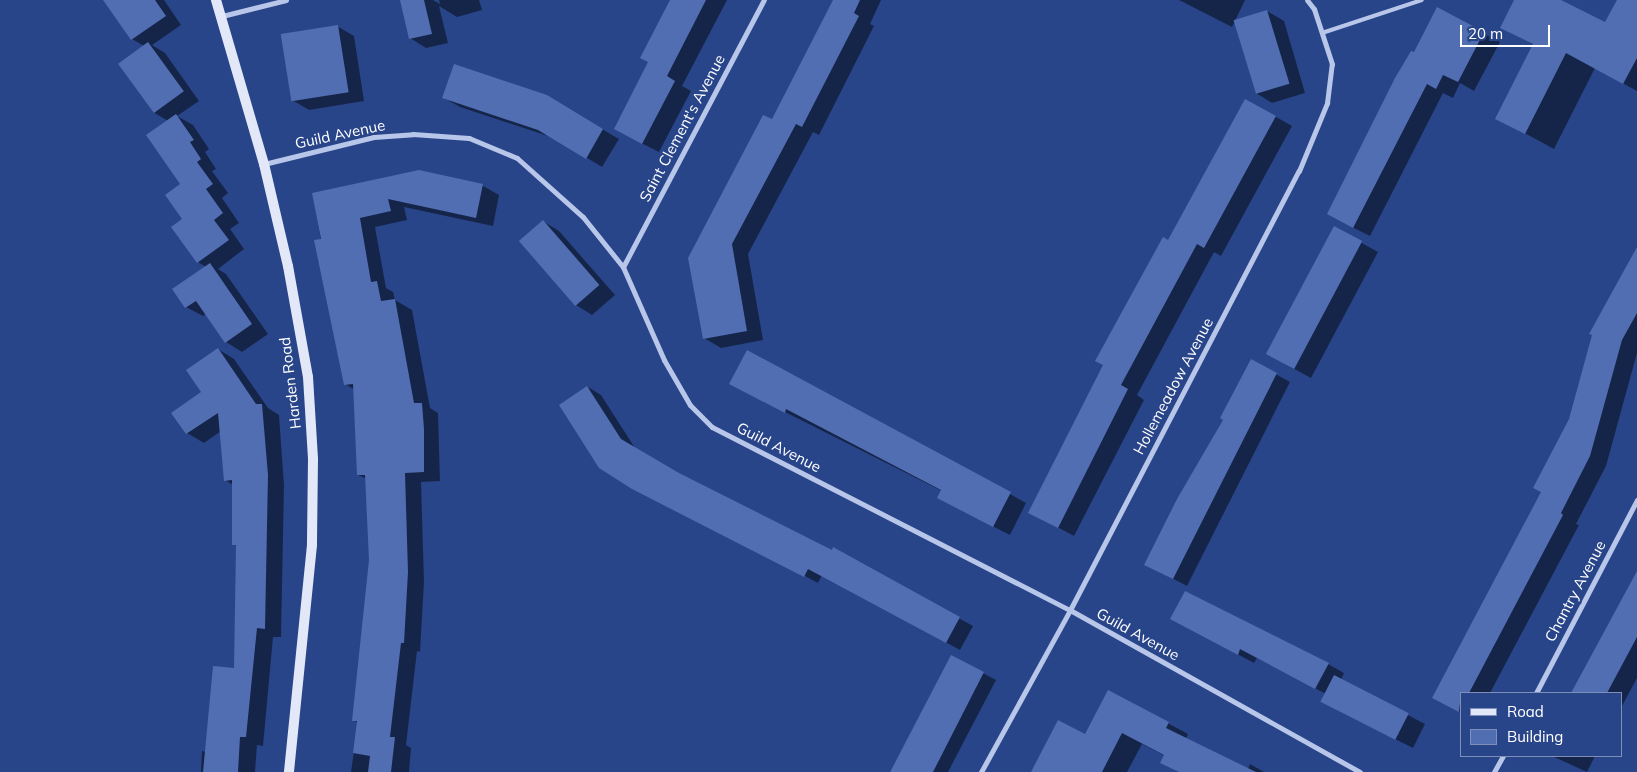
<!DOCTYPE html>
<html>
<head>
<meta charset="utf-8">
<style>
  body { margin:0 }
  #map { position:relative; width:1637px; height:772px; overflow:hidden; background:#29458a; font-family:Mulish,sans-serif }
  div>[style] { position:absolute }
  .shadow>* { inset:0; background:#0007 }
  .building>* { inset:0; background:#526eb2; transform-origin:0 0 }
  .lane>* { height:4px; margin:-2px; padding:0 2px; transform-origin:2px; border-radius:2px; background:#b8c6e9 }
  .street>* { height:5px; margin:-2.5px; padding:0 2.5px; transform-origin:2.5px; border-radius:2.5px; background:#b8c6e9 }
  .secondary>* { height:10px; margin:-5px; padding:0 5px; transform-origin:5px; border-radius:5px; background:#e2e8f8 }
  span { translate:-50% -50%; white-space:nowrap; text-align:center; line-height:1.15; -webkit-text-stroke:4.5px #29458a; paint-order:stroke }
  .street-label { font-size:15px; color:#fff }
  .legend { position:absolute; left:1460px; top:692px; width:162px; height:65px; box-sizing:border-box; background:#29458a; border:1px solid #7f8fb9; margin:0; padding:6px 9px; list-style:none; font-size:15px; color:#fff }
  .legend li { display:flex; align-items:center; gap:10px; height:25px }
  .legend b { width:25px; border:1px solid #7f8fb9 }
  .scale { position:absolute; left:1460px; top:25px; width:90px; height:22px; box-sizing:border-box; border:2px solid #fff; border-top:0; padding-left:6px; font-size:15px; line-height:18px; white-space:nowrap; color:#fff; -webkit-text-stroke:4px #29458a; paint-order:stroke }
</style>
</head>
<body>
<div id="map">
  <div class="shadow">
    <i style="clip-path:polygon(106px 0,164px 0,181px 25px,152px 45px,165px 53px,199px 101px,177px 116px,193px 125px,209px 149px,205px 152px,216px 169px,212px 171px,228px 193px,222px 198px,239px 223px,230px 229px,244px 249px,218px 269px,226px 274px,268px 334px,242px 352px,226px 342px,206px 314px,203px 316px,186px 307px,206px 267px,198px 262px,184px 219px,181px 184px,168px 121px,153px 112px,144px 46px,132px 39px)"></i>
    <i style="clip-path:polygon(401px 0,433px 0,440px 4px,439px 0,479px 0,482px 10px,457px 17px,439px 6px,448px 43px,426px 48px,410px 38px)"></i>
    <i style="clip-path:polygon(671px 0,727px 0,682px 86px,691px 91px,659px 152px,631px 138px,650px 62px)"></i>
    <i style="clip-path:polygon(834px 0,881px 0,870px 24px,874px 26px,819px 135px,813px 132px,748px 254px,763px 340px,721px 348px,704px 338px,690px 258px,773px 121px)"></i>
    <i style="clip-path:polygon(1179px 0,1245px 0,1232px 27px)"></i>
    <i style="clip-path:polygon(1516px 0,1558px 0,1605px 24px,1618px 0,1637px 0,1637px 91px,1595px 68px,1554px 149px,1497px 118px,1534px 45px,1502px 27px)"></i>
    <i style="clip-path:polygon(1267px 11px,1284px 21px,1305px 93px,1272px 103px,1256px 93px)"></i>
    <i style="clip-path:polygon(337px 26px,354px 36px,364px 101px,309px 110px,292px 100px)"></i>
    <i style="clip-path:polygon(1483px 33px,1500px 42px,1474px 91px,1460px 83px,1453px 98px,1443px 93px,1370px 236px,1344px 223px,1415px 54px)"></i>
    <i style="clip-path:polygon(444px 98px,564px 107px,619px 139px,602px 167px,554px 138px,460px 107px)"></i>
    <i style="clip-path:polygon(1246px 100px,1292px 126px,1221px 256px,1214px 252px,1137px 395px,1144px 400px,1074px 536px,1046px 521px,1169px 241px)"></i>
    <i style="clip-path:polygon(483px 186px,499px 195px,493px 226px,404px 207px,407px 220px,375px 227px,386px 288px,393px 292px,395px 300px,412px 310px,430px 408px,438px 413px,440px 481px,421px 482px,424px 582px,420px 652px,417px 651px,406px 745px,411px 748px,409px 772px,351px 772px,358px 723px,353px 720px,370px 560px,367px 479px,358px 475px,355px 390px,345px 384px,313px 194px)"></i>
    <i style="clip-path:polygon(543px 221px,559px 231px,615px 295px,592px 315px,576px 305px,521px 241px)"></i>
    <i style="clip-path:polygon(1335px 228px,1378px 252px,1311px 378px,1285px 364px)"></i>
    <i style="clip-path:polygon(1637px 249px,1637px 353px,1606px 466px,1576px 524px,1579px 525px,1490px 693px,1461px 693px,1461px 712px,1450px 707px,1542px 492px)"></i>
    <i style="clip-path:polygon(218px 349px,234px 359px,268px 408px,279px 415px,284px 485px,281px 637px,273px 637px,263px 746px,257px 745px,255px 772px,201px 772px,202px 751px,206px 752px,235px 669px,237px 546px,233px 544px,233px 485px,225px 480px,221px 431px,204px 443px,187px 433px)"></i>
    <i style="clip-path:polygon(1252px 361px,1290px 382px,1187px 586px,1160px 572px)"></i>
    <i style="clip-path:polygon(588px 387px,601px 395px,635px 448px,681px 476px,832px 552px,834px 549px,973px 626px,960px 650px,822px 575px,818px 583px,614px 475px)"></i>
    <i style="clip-path:polygon(747px 393px,1010px 494px,1026px 503px,1010px 535px,955px 507px,942px 491px)"></i>
    <i style="clip-path:polygon(1637px 574px,1637px 678px,1621px 708px,1621px 693px,1573px 693px)"></i>
    <i style="clip-path:polygon(1188px 628px,1328px 664px,1344px 673px,1341px 680px,1425px 724px,1413px 748px,1339px 711px,1326px 694px,1257px 658px,1254px 663px)"></i>
    <i style="clip-path:polygon(951px 656px,996px 680px,948px 772px,890px 772px)"></i>
    <i style="clip-path:polygon(1108px 691px,1188px 734px,1186px 739px,1248px 769px,1250px 764px,1264px 772px,1179px 772px,1162px 762px,1165px 756px,1142px 744px,1127px 772px,1033px 772px,1086px 736px)"></i>
    <i style="clip-path:polygon(1552px 756px,1595px 756px,1587px 772px)"></i>
  </div>
  <div class="building">
    <i style="clip-path:polygon(103px 0,155px 0,166px 16px,131px 40px)"></i>
    <i style="clip-path:polygon(400px 0,424px 0,432px 34px,409px 39px)"></i>
    <i style="clip-path:polygon(670px 0,706px 0,667px 76px,675px 81px,642px 144px,614px 129px,648px 62px,640px 58px)"></i>
    <i style="clip-path:polygon(833px 0,860px 0,854px 13px,859px 16px,802px 127px,796px 124px,732px 244px,747px 331px,703px 339px,688px 258px,763px 115px,772px 119px)"></i>
    <i style="clip-path:polygon(1514px 0,1561px 0,1605px 22px,1617px 0,1637px 0,1637px 58px,1623px 84px,1566px 53px,1525px 134px,1495px 119px,1533px 44px,1500px 28px)"></i>
    <i style="clip-path:polygon(1437px 7px,1484px 32px,1458px 82px,1443px 75px,1436px 89px,1427px 84px,1353px 228px,1327px 214px,1395px 78px,1411px 51px,1414px 52px)"></i>
    <i style="left:1267px;top:10px;width:77px;height:35px;rotate:73deg"></i>
    <i style="left:338px;top:25px;width:68px;height:58px;rotate:81deg"></i>
    <i style="left:148px;top:42px;width:61px;height:37px;rotate:54deg"></i>
    <i style="clip-path:polygon(454px 64px,547px 95px,603px 129px,586px 159px,538px 130px,442px 98px)"></i>
    <i style="clip-path:polygon(1245px 99px,1276px 116px,1204px 248px,1197px 244px,1121px 385px,1128px 389px,1058px 528px,1028px 513px,1103px 365px,1095px 361px,1163px 237px,1168px 240px)"></i>
    <i style="clip-path:polygon(176px 114px,194px 140px,190px 142px,201px 159px,197px 162px,213px 184px,206px 189px,223px 213px,214px 220px,229px 240px,197px 263px,171px 227px,182px 219px,165px 195px,180px 184px,146px 135px)"></i>
    <i style="clip-path:polygon(419px 170px,483px 184px,476px 218px,388px 199px,391px 211px,360px 218px,371px 282px,377px 281px,381px 301px,395px 299px,414px 403px,422px 403px,424px 429px,424px 472px,405px 473px,408px 572px,404px 643px,401px 643px,390px 737px,395px 737px,391px 772px,368px 772px,370px 756px,353px 753px,357px 721px,352px 721px,369px 560px,365px 475px,357px 475px,353px 384px,344px 385px,314px 240px,321px 239px,312px 193px)"></i>
    <i style="left:543px;top:220px;width:86px;height:32px;rotate:49deg"></i>
    <i style="left:1334px;top:226px;width:32px;height:145px;rotate:28deg"></i>
    <i style="clip-path:polygon(1637px 247px,1637px 313px,1622px 340px,1590px 456px,1561px 513px,1563px 515px,1469px 693px,1461px 693px,1459px 712px,1432px 698px,1541px 492px,1533px 488px,1569px 419px,1592px 335px,1589px 334px)"></i>
    <i style="clip-path:polygon(210px 263px,252px 324px,225px 343px,196px 301px,185px 308px,172px 289px)"></i>
    <i style="clip-path:polygon(218px 348px,256px 404px,262px 404px,268px 475px,265px 629px,257px 628px,246px 737px,240px 737px,238px 772px,203px 772px,213px 666px,234px 668px,236px 545px,232px 545px,232px 480px,224px 481px,218px 413px,186px 434px,171px 413px,201px 392px,186px 370px)"></i>
    <i style="clip-path:polygon(747px 350px,1011px 492px,993px 527px,937px 498px,941px 490px,786px 409px,785px 413px,729px 384px)"></i>
    <i style="clip-path:polygon(1251px 359px,1277px 373px,1173px 579px,1144px 565px,1177px 499px,1223px 420px,1220px 418px)"></i>
    <i style="clip-path:polygon(587px 386px,621px 439px,679px 473px,832px 550px,833px 547px,960px 617px,946px 643px,808px 569px,804px 577px,632px 489px,599px 468px,559px 405px)"></i>
    <i style="clip-path:polygon(1637px 571px,1637px 637px,1607px 693px,1571px 693px)"></i>
    <i style="clip-path:polygon(1185px 591px,1329px 663px,1315px 689px,1240px 649px,1238px 655px,1170px 619px)"></i>
    <i style="clip-path:polygon(951px 655px,984px 672px,933px 772px,890px 772px)"></i>
    <i style="left:1334px;top:675px;width:84px;height:30px;rotate:27deg"></i>
    <i style="clip-path:polygon(1108px 690px,1169px 722px,1166px 728px,1256px 772px,1179px 772px,1160px 763px,1164px 755px,1122px 733px,1102px 772px,1031px 772px,1058px 720px,1085px 734px)"></i>
  </div>
  <div class="lane">
    <i style="left:1322px;top:33px;width:105px;rotate:-18.3deg"></i>
  </div>
  <div class="street">
    <i style="left:222px;top:16px;width:66px;rotate:-14deg"></i>
    <i style="left:264px;top:164px;width:113px;rotate:-13.8deg"></i>
    <i style="left:374px;top:137px;width:39px;rotate:-4deg"></i>
    <i style="left:413px;top:134px;width:56px;rotate:4.1deg"></i>
    <i style="left:469px;top:138px;width:52px;rotate:22.6deg"></i>
    <i style="left:517px;top:158px;width:89px;rotate:41.8deg"></i>
    <i style="left:583px;top:217px;width:64px;rotate:51.3deg"></i>
    <i style="left:623px;top:267px;width:102px;rotate:66.2deg"></i>
    <i style="left:664px;top:360px;width:52px;rotate:60deg"></i>
    <i style="left:690px;top:405px;width:31px;rotate:45deg"></i>
    <i style="left:712px;top:427px;width:402px;rotate:27.1deg"></i>
    <i style="left:1070px;top:610px;width:332px;rotate:29.2deg"></i>
    <i style="left:623px;top:267px;width:302px;rotate:-62.2deg"></i>
    <i style="left:1536px;top:693px;width:218px;rotate:-62.4deg"></i>
    <i style="left:981px;top:772px;width:185px;rotate:-61.2deg"></i>
    <i style="left:1070px;top:610px;width:495px;rotate:-62.5deg"></i>
    <i style="left:1299px;top:171px;width:74px;rotate:-67.6deg"></i>
    <i style="left:1327px;top:103px;width:39px;rotate:-83deg"></i>
    <i style="left:1332px;top:64px;width:58px;rotate:-108.1deg"></i>
    <i style="left:1314px;top:9px;width:11px;rotate:-128deg"></i>
    <i style="left:1494px;top:772px;width:18px;rotate:-61deg"></i>
  </div>
  <div class="secondary">
    <i style="left:216px;top:0;width:171px;rotate:73.7deg"></i>
    <i style="left:264px;top:164px;width:105px;rotate:76.8deg"></i>
    <i style="left:288px;top:266px;width:113px;rotate:79.8deg"></i>
    <i style="left:308px;top:377px;width:82px;rotate:86.5deg"></i>
    <i style="left:313px;top:459px;width:86px;rotate:90.7deg"></i>
    <i style="left:312px;top:545px;width:228px;rotate:95.8deg"></i>
  </div>
  <div class="street-label">
    <span style="left:682px;top:128px;rotate:-62deg">Saint Clement's Avenue</span>
    <span style="left:340px;top:134px;rotate:-12deg">Guild Avenue</span>
    <span style="left:290px;top:383px;rotate:-97deg">Harden Road</span>
    <span style="left:1173px;top:386px;rotate:-62deg">Hollemeadow Avenue</span>
    <span style="left:779px;top:447px;rotate:27deg">Guild Avenue</span>
    <span style="left:1575px;top:591px;rotate:-62deg">Chantry Avenue</span>
    <span style="left:1138px;top:634px;rotate:29deg">Guild Avenue</span>
  </div>
  <ul class="legend">
  <li><b style="height:6px;background:#e2e8f8"></b>Road</li>
  <li><b style="height:14px;background:#526eb2"></b>Building</li>
  </ul>
  <div class="scale">20 m</div>
</div>
</body>
</html>
